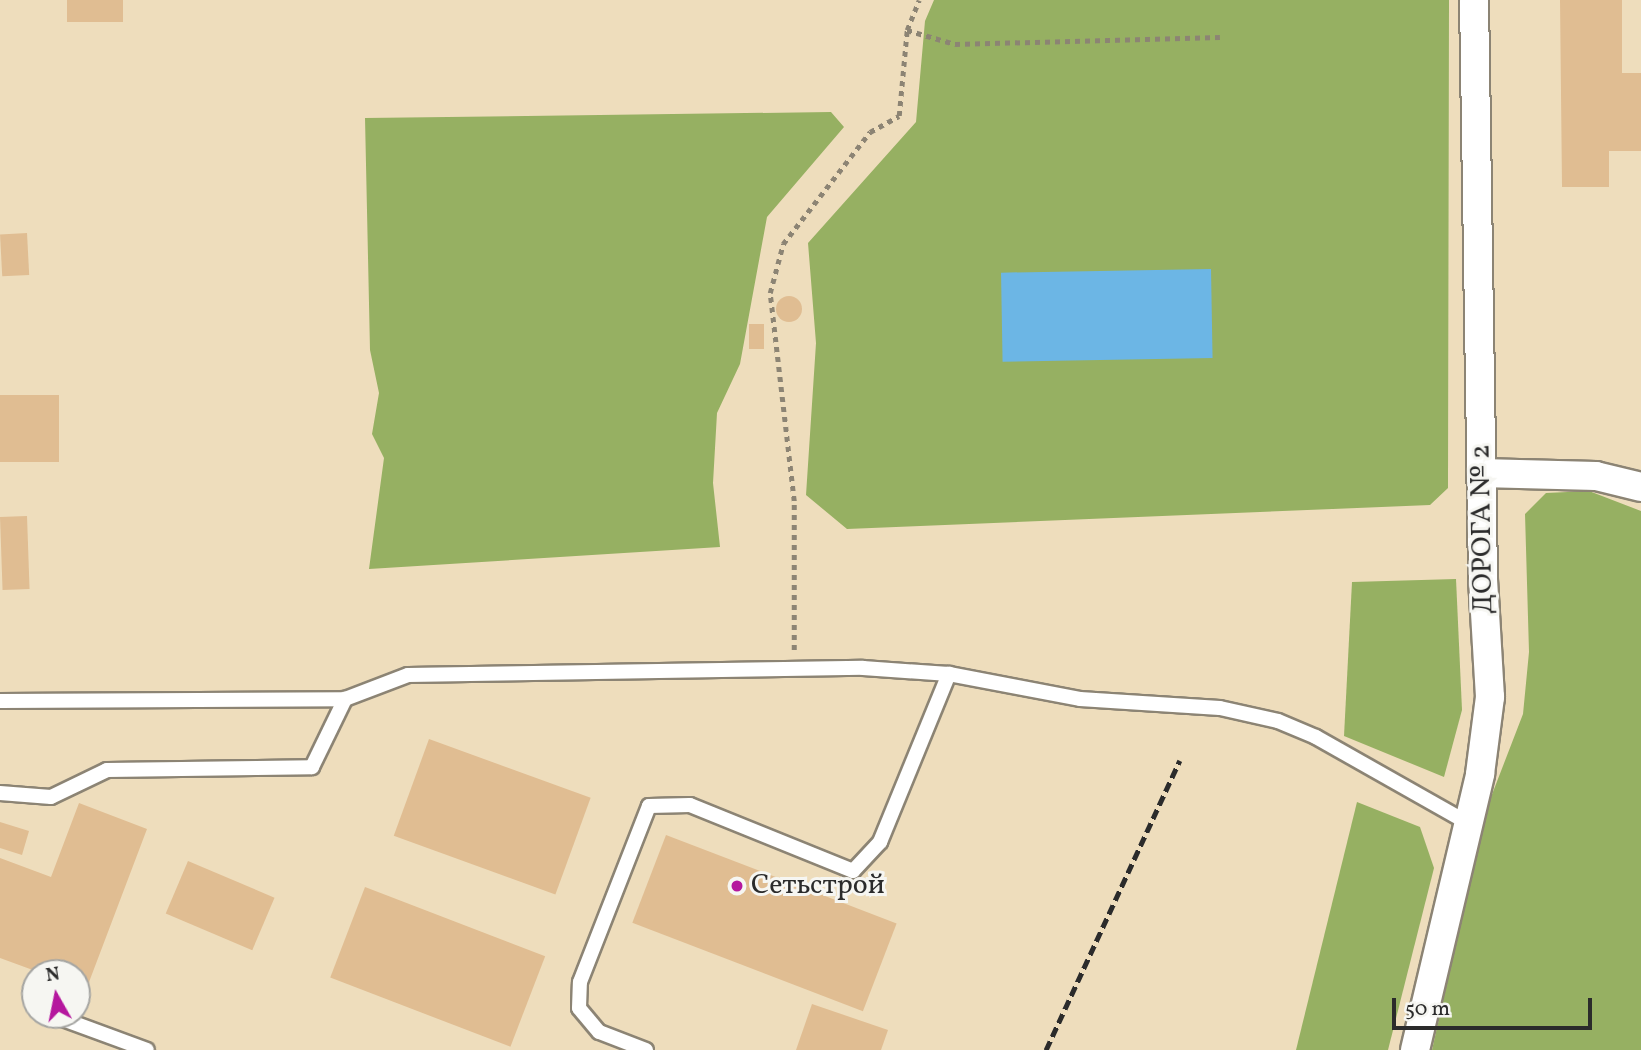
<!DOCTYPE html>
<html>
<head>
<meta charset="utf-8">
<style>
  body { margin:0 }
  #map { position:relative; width:1641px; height:1050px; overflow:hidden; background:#eeddbc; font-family:Vollkorn,serif }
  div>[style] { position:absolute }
  .forest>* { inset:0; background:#96b062 }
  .water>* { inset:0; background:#6cb6e5; transform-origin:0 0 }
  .building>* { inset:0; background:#e0bd92; transform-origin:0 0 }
  .round { border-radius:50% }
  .path>* { height:4.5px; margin-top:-2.25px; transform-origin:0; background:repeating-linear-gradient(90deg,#8c8474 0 5px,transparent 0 10px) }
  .roads { filter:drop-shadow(2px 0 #8c8474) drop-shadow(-2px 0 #8c8474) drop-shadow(0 2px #8c8474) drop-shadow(0 -2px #8c8474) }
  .service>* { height:14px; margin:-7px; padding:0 7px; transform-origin:7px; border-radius:7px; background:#fff }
  .minor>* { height:28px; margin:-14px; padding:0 14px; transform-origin:14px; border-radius:14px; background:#fff }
  .rail>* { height:5px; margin-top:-2.5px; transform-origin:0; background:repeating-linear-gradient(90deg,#2b2b2b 0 10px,transparent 0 15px) }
  .dots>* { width:19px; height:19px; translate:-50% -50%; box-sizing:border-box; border:4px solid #f6f6f2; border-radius:50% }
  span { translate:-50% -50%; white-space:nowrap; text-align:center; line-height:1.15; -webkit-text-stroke:6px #f6f6f2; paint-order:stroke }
  .street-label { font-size:28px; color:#2b2b2b }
  .poi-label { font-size:28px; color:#2b2b2b }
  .left { translate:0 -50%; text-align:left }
  .north { position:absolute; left:21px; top:959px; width:70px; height:70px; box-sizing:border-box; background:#f6f6f2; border:2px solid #a5a5a2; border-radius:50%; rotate:351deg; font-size:19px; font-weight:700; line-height:28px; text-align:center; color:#2b2b2b }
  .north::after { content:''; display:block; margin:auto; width:24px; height:32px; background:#b5179e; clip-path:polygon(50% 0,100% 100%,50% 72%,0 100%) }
  .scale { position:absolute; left:1392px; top:998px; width:200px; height:32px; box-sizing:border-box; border:4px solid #2b2b2b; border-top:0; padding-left:9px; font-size:21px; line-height:24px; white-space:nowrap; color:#2b2b2b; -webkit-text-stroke:5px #f6f6f2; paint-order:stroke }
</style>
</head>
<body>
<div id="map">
  <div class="forest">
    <i style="clip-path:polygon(934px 0,1449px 0,1448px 488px,1430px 505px,847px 529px,806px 495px,816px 343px,808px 243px,916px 122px,925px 21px)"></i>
    <i style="clip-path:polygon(831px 112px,844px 127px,767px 217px,740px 364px,717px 413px,713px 483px,720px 547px,369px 569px,384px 458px,372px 434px,379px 393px,370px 350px,365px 118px)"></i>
    <i style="clip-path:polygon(1589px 491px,1641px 511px,1641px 1050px,1432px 1050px,1486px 810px,1523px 714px,1529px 652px,1525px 514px,1546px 493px)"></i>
    <i style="clip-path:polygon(1456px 579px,1462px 710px,1444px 777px,1344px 736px,1352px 582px)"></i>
    <i style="clip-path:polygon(1357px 802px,1420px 827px,1434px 868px,1388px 1050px,1296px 1050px)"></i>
  </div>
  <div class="water">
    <i style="left:1211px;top:269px;width:89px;height:210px;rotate:89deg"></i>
  </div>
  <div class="building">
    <i style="left:67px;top:0;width:56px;height:22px"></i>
    <i style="clip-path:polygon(1560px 0,1622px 0,1622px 73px,1641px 73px,1641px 151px,1609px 151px,1609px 187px,1562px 187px)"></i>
    <i style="left:27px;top:233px;width:42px;height:27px;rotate:87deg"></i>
    <i class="round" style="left:776px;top:296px;width:26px;height:26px"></i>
    <i style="left:749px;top:324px;width:15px;height:25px"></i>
    <i style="left:0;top:395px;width:59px;height:67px"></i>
    <i style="left:27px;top:516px;width:73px;height:27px;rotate:88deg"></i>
    <i style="left:429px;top:739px;width:172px;height:103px;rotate:20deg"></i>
    <i style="clip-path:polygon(79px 803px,147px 829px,86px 990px,77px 986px,77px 973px,41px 973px,0 958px,0 858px,51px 877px)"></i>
    <i style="clip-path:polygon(0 822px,29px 831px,22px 855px,0 848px)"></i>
    <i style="left:666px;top:835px;width:247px;height:94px;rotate:21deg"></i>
    <i style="left:188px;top:861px;width:94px;height:57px;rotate:23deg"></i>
    <i style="left:365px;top:887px;width:193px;height:97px;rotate:21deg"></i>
    <i style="clip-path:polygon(812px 1004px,888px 1030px,881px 1050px,796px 1050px)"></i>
  </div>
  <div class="path">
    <i style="left:907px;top:30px;width:50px;rotate:16.3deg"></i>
    <i style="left:955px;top:44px;width:265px;rotate:-1.5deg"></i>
    <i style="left:794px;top:650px;width:149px;rotate:-90deg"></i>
    <i style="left:794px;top:501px;width:209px;rotate:-96.6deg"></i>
    <i style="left:770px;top:293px;width:51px;rotate:-75.1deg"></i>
    <i style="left:783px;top:244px;width:142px;rotate:-52.2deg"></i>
    <i style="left:870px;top:132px;width:33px;rotate:-29deg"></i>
    <i style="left:899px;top:116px;width:86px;rotate:-84.7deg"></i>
    <i style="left:907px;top:30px;width:32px;rotate:-68deg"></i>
  </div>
  <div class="roads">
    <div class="service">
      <i style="left:0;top:701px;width:345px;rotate:-0.3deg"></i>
      <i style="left:345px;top:699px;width:67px;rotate:-20.9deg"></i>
      <i style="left:408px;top:675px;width:455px;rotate:-0.9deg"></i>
      <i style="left:863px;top:668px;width:86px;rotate:4deg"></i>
      <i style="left:949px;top:674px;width:133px;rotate:10.8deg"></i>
      <i style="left:1080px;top:699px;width:140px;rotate:3.7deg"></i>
      <i style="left:1220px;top:708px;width:59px;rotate:12.6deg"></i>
      <i style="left:1278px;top:721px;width:41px;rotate:22.8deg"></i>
      <i style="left:1316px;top:737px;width:172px;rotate:29.5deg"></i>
      <i style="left:0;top:793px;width:51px;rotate:4.5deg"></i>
      <i style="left:51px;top:797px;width:62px;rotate:-25.7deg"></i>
      <i style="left:107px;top:770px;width:205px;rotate:-0.8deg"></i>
      <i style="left:312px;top:767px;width:76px;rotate:-64.1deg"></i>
      <i style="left:52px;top:1015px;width:101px;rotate:20.2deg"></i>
      <i style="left:646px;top:1050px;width:50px;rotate:-159deg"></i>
      <i style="left:599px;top:1032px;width:31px;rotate:-130deg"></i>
      <i style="left:579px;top:1008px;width:26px;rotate:-88deg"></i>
      <i style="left:580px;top:982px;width:189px;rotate:-68.6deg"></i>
      <i style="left:649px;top:806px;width:41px;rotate:-1.4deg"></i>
      <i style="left:690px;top:805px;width:176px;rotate:22deg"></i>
      <i style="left:853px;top:871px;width:40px;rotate:-47deg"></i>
      <i style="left:880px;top:842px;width:182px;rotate:-67.7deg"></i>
    </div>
    <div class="minor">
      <i style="left:1481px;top:473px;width:115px;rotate:1.5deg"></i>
      <i style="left:1596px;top:476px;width:46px;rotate:13.7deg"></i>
      <i style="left:1415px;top:1050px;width:284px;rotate:-76.7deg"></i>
      <i style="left:1480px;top:774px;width:78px;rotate:-82.6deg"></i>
      <i style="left:1490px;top:697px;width:119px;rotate:-93.4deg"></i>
      <i style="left:1483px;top:578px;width:578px;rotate:-90.89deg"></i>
    </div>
  </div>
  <div class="rail">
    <i style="left:1046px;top:1050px;width:319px;rotate:-65.2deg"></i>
  </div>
  <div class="dots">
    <i style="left:737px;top:886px;background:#b5179e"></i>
  </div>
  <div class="street-label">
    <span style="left:1483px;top:529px;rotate:-91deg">ДОРОГА № 2</span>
  </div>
  <div class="poi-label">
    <span class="left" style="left:751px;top:886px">Сетьстрой</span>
  </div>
  <div class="north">N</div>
  <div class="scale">50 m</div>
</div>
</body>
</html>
